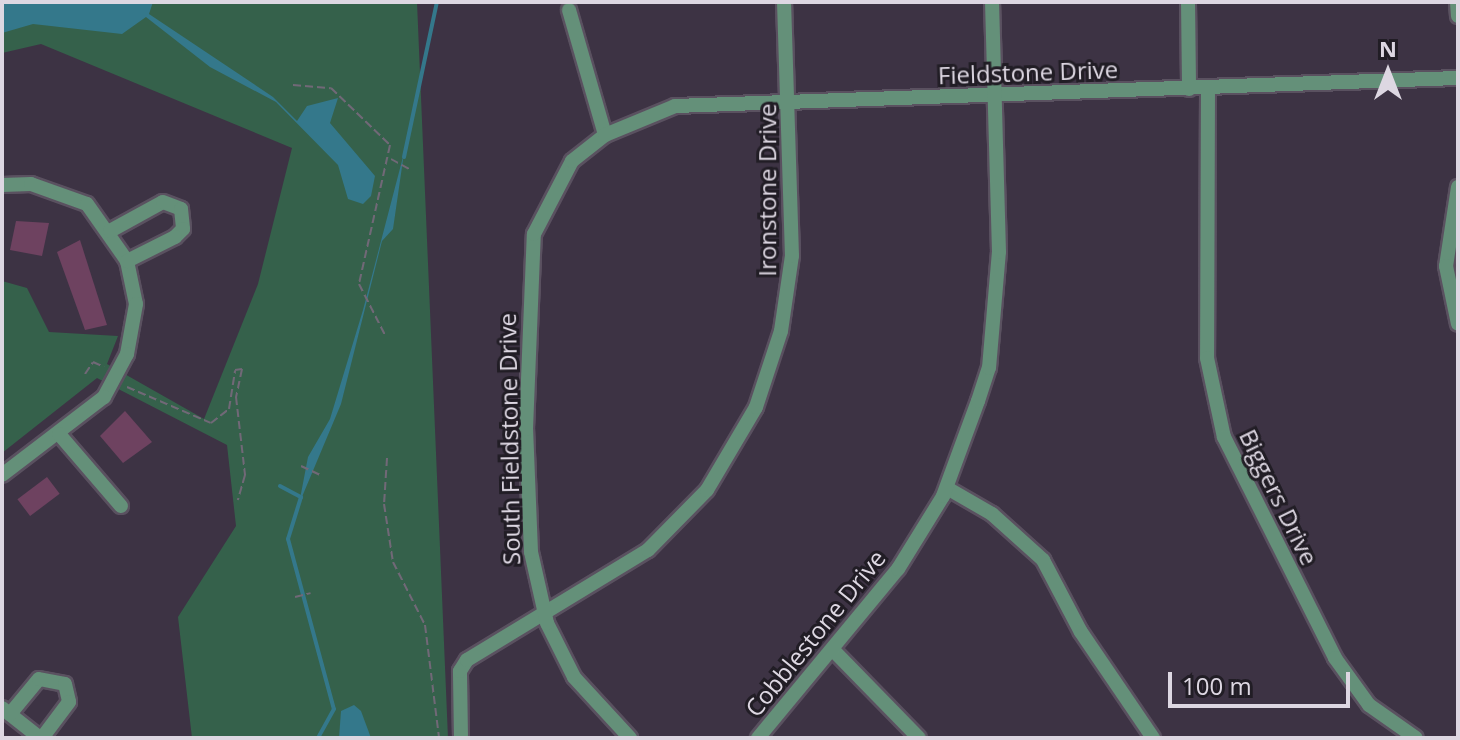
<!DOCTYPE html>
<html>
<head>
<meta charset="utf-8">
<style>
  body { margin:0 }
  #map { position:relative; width:1460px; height:740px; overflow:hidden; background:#3d3344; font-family:"Open Sans",sans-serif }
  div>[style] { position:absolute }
  .green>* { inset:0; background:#35614b }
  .water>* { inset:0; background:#34788b }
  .stream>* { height:4px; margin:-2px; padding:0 2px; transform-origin:2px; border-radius:2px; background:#34788b }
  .building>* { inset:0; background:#6e4260; transform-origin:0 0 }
  .path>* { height:2px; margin-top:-1px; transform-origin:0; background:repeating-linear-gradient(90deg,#716877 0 8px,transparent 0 12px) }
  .roads { filter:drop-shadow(2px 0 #5a5160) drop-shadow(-2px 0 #5a5160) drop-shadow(0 2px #5a5160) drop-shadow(0 -2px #5a5160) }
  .minor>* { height:14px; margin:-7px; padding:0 7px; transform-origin:7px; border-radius:7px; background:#649079 }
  span { translate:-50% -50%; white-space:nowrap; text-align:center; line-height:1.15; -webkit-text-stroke:6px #211d25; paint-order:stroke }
  .street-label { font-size:24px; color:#ddd7e2 }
  .frame { position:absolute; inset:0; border:4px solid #ddd7e2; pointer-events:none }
  .north { position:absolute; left:1348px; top:32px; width:80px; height:80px; -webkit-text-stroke:6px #211d25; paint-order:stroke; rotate:0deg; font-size:22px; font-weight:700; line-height:32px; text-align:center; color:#ddd7e2 }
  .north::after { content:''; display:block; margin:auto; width:28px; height:36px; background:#ddd7e2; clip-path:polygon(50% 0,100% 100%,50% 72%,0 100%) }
  .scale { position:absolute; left:1168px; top:672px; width:182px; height:36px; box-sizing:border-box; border:4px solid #ddd7e2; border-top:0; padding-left:10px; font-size:24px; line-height:28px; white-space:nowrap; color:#ddd7e2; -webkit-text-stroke:6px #211d25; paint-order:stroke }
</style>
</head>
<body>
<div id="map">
  <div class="green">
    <i style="clip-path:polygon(2px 2px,417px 2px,448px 738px,192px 738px,178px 617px,236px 526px,227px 445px,97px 378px,2px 453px,2px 281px,27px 288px,49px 332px,118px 336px,107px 364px,204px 419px,258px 284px,292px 148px,41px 44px,2px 53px)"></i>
  </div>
  <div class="water">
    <i style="clip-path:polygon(2px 2px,153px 2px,149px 14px,273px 97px,297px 121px,307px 106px,338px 98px,330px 123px,375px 176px,371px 196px,363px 204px,348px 199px,338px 165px,276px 102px,210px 67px,146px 17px,122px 34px,33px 24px,2px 33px)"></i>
    <i style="clip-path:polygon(404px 153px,393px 229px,382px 241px,341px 404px,299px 504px,308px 457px,330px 419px,363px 310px)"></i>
    <i style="clip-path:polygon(354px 705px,361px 711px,371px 738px,339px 738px,341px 711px)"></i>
  </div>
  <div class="stream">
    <i style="left:404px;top:157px;width:158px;rotate:-78deg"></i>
    <i style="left:280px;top:486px;width:24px;rotate:28deg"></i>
    <i style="left:301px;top:497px;width:44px;rotate:107.2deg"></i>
    <i style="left:288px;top:539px;width:176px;rotate:74.9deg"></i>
    <i style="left:334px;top:709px;width:33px;rotate:119deg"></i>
  </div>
  <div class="building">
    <i style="clip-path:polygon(16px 221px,49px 223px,42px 256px,10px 250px)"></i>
    <i style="clip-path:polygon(80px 240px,107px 325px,85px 330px,57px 252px)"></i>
    <i style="clip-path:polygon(125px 411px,152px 442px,123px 463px,100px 436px)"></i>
    <i style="left:47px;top:477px;width:21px;height:37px;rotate:53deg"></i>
  </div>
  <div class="path">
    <i style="left:293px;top:85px;width:38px;rotate:5deg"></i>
    <i style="left:331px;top:88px;width:82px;rotate:44deg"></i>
    <i style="left:390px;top:145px;width:142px;rotate:102.6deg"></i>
    <i style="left:359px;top:284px;width:59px;rotate:63deg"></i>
    <i style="left:391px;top:159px;width:21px;rotate:29deg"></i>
    <i style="left:85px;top:374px;width:14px;rotate:-56deg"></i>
    <i style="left:93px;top:362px;width:12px;rotate:24deg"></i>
    <i style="left:127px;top:387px;width:91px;rotate:23.2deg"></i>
    <i style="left:211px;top:423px;width:23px;rotate:-38deg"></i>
    <i style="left:229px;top:409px;width:39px;rotate:-81deg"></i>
    <i style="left:235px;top:370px;width:7px;rotate:-8deg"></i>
    <i style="left:242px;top:369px;width:29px;rotate:102deg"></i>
    <i style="left:236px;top:397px;width:79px;rotate:83.4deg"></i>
    <i style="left:245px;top:475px;width:26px;rotate:106deg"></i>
    <i style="left:387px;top:458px;width:46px;rotate:93.7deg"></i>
    <i style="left:384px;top:504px;width:59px;rotate:81.2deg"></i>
    <i style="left:393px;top:562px;width:71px;rotate:63.1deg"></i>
    <i style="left:425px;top:625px;width:114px;rotate:82.9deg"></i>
    <i style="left:301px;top:466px;width:23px;rotate:25deg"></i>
    <i style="left:295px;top:597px;width:16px;rotate:-14deg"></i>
  </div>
  <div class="roads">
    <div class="minor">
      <i style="left:1188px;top:2px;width:87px;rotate:89.3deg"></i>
      <i style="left:1457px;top:2px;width:14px;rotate:86deg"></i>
      <i style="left:569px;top:10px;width:130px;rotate:73.9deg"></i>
      <i style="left:1208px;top:89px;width:269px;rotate:90.2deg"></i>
      <i style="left:1207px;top:358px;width:81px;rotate:77.9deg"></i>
      <i style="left:1224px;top:437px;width:247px;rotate:63.3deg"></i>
      <i style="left:1335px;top:658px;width:58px;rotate:54.1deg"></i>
      <i style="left:1369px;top:705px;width:57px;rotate:35.1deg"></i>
      <i style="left:2px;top:185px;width:29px;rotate:-2deg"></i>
      <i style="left:31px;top:184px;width:59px;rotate:19.7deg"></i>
      <i style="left:87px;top:204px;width:70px;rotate:54.9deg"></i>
      <i style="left:127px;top:261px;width:44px;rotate:78.2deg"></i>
      <i style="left:136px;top:304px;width:51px;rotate:100.2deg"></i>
      <i style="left:127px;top:354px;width:49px;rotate:118.1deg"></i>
      <i style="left:104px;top:397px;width:128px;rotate:142.6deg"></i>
      <i style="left:1458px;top:187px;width:80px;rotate:98.6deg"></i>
      <i style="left:1446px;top:266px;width:59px;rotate:78.3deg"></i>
      <i style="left:110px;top:231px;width:60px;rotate:-28.7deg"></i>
      <i style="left:163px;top:202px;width:19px;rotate:21deg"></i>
      <i style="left:181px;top:209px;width:20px;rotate:84deg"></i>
      <i style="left:183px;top:229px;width:11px;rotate:135deg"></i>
      <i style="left:175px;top:237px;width:54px;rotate:153.4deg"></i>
      <i style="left:59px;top:434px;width:95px;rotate:49.3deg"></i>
      <i style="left:947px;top:488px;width:52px;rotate:30deg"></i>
      <i style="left:992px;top:514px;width:69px;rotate:42deg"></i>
      <i style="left:1043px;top:560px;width:81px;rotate:62.2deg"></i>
      <i style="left:1081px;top:632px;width:128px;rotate:55.8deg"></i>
      <i style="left:835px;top:652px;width:120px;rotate:45.7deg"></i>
      <i style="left:2px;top:708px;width:48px;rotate:38.3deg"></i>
      <i style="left:10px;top:714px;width:45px;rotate:-50.4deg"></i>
      <i style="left:39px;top:679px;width:26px;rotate:11deg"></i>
      <i style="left:65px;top:684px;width:18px;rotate:77deg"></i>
      <i style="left:69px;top:702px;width:45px;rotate:126.9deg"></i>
      <i style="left:461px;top:738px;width:67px;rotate:-90.9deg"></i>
      <i style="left:460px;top:671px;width:13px;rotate:-58deg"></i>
      <i style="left:467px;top:660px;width:212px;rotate:-31.3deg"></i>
      <i style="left:648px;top:550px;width:84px;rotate:-45.5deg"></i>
      <i style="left:707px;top:490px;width:96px;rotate:-59.4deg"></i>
      <i style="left:756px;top:407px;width:80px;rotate:-71.8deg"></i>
      <i style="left:781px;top:331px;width:76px;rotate:-81.7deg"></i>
      <i style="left:792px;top:256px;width:254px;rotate:-91.8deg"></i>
      <i style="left:630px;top:738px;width:83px;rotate:-132.6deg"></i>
      <i style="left:574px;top:677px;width:60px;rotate:-116.6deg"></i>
      <i style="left:547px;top:623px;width:73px;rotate:-102.7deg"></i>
      <i style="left:531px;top:552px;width:123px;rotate:-92.3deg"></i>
      <i style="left:526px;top:429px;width:195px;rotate:-87.7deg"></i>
      <i style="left:534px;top:234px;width:82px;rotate:-62.5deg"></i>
      <i style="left:572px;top:161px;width:42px;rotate:-38.2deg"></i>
      <i style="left:605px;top:135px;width:76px;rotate:-22.5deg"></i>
      <i style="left:675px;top:106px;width:784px;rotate:-2.05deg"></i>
      <i style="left:758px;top:738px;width:219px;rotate:-50.4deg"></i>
      <i style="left:898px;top:569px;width:86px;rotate:-58.3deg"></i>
      <i style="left:943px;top:496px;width:101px;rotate:-69.8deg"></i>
      <i style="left:978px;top:401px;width:35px;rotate:-72deg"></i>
      <i style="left:989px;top:368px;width:116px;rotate:-85.1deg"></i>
      <i style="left:999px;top:252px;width:250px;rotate:-91.6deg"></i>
    </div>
  </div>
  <div class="street-label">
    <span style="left:1028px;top:72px;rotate:-2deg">Fieldstone Drive</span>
    <span style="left:767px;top:190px;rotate:-90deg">Ironstone Drive</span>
    <span style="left:509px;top:439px;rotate:-91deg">South Fieldstone Drive</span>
    <span style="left:1279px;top:497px;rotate:64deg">Biggers Drive</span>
    <span style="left:815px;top:633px;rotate:-51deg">Cobblestone Drive</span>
  </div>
  <div class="frame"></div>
  <div class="north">N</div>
  <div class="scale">100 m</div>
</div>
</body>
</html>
